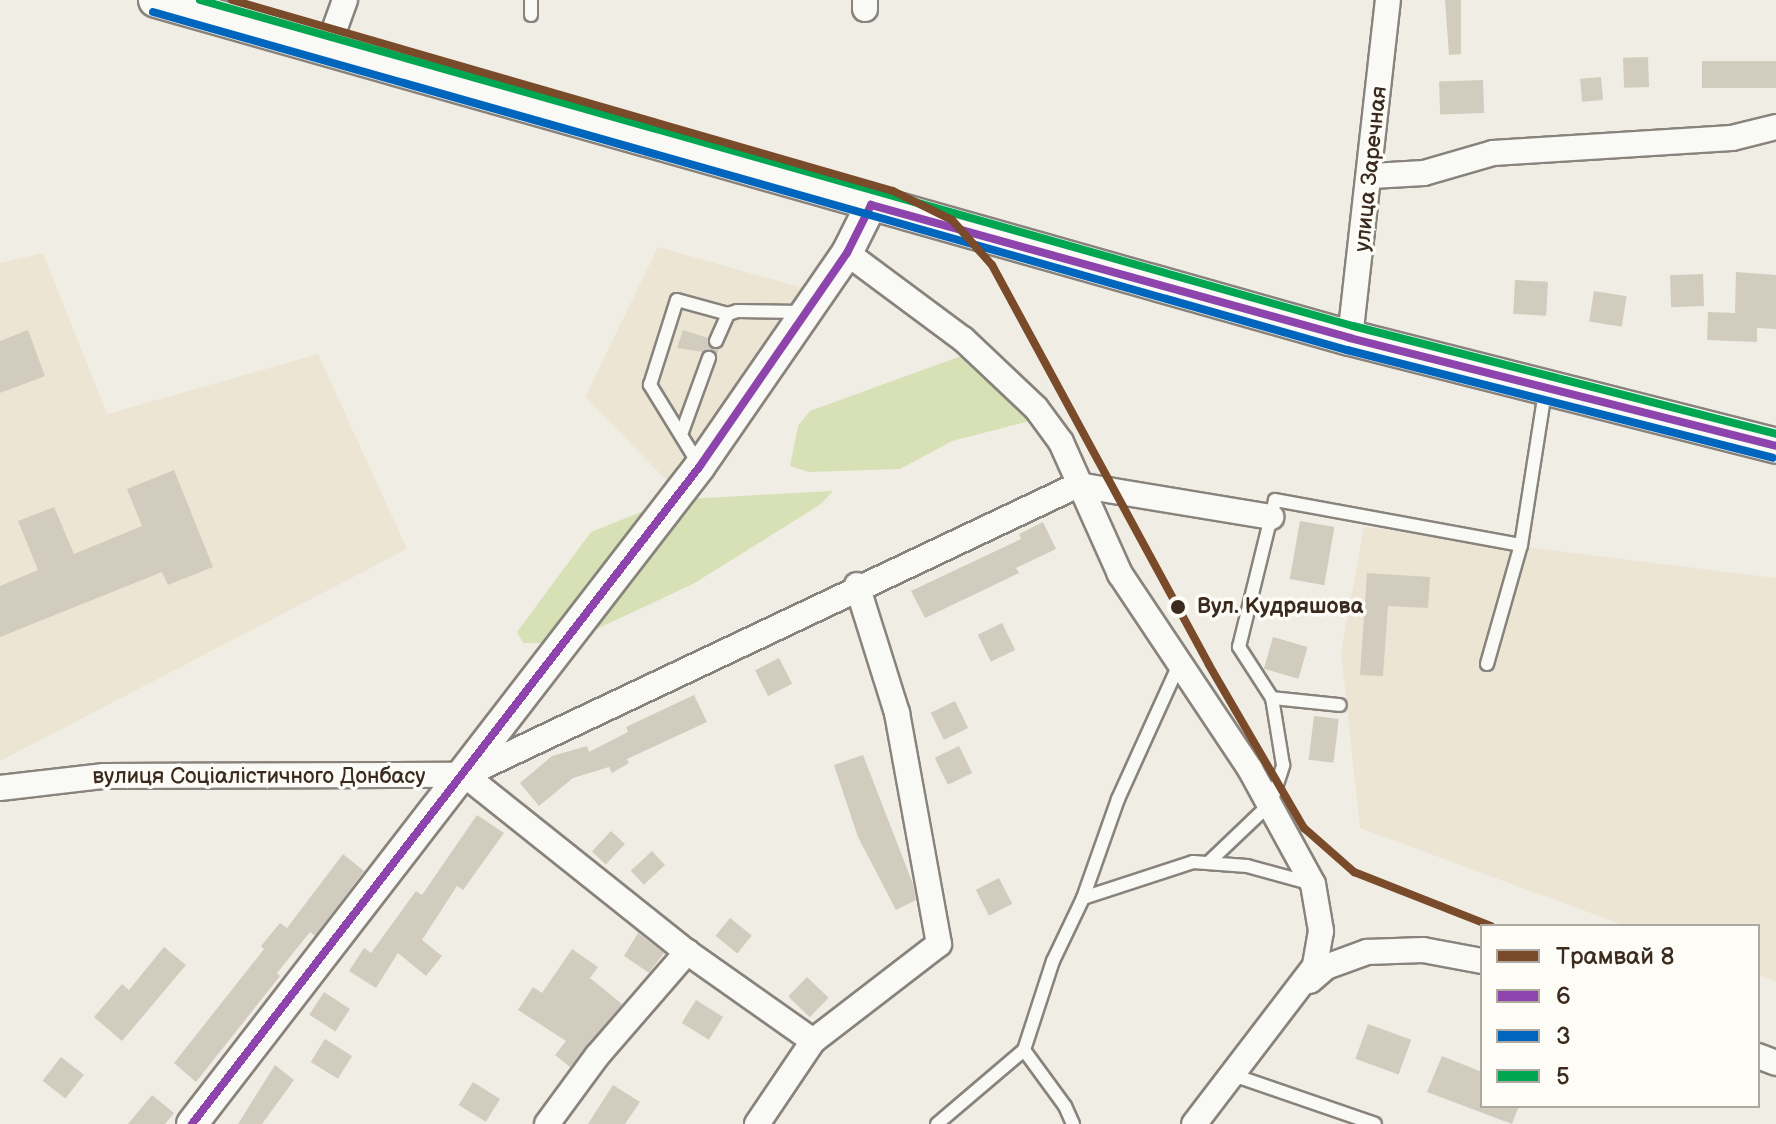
<!DOCTYPE html>
<html>
<head>
<meta charset="utf-8">
<style>
  body { margin:0 }
  #map { position:relative; width:1776px; height:1124px; overflow:hidden; background:#f0ede5; font-family:"Balsamiq Sans",sans-serif }
  div>[style] { position:absolute }
  .built>* { inset:0; background:#ede5d4 }
  .green>* { inset:0; background:#d8e1b5 }
  .building>* { inset:0; background:#d2ccbf; transform-origin:0 0 }
  .roads { filter:drop-shadow(2px 0 #88837c) drop-shadow(-2px 0 #88837c) drop-shadow(0 2px #88837c) drop-shadow(0 -2px #88837c) }
  .service>* { height:12px; margin:-6px; padding:0 6px; transform-origin:6px; border-radius:6px; background:#f9f9f6 }
  .minor>* { height:24px; margin:-12px; padding:0 12px; transform-origin:12px; border-radius:12px; background:#f9f9f6 }
  .tertiary>* { height:30px; margin:-15px; padding:0 15px; transform-origin:15px; border-radius:15px; background:#f9f9f6 }
  .secondary>* { height:34px; margin:-17px; padding:0 17px; transform-origin:17px; border-radius:17px; background:#f9f9f6 }
  .bus-1>* { height:8px; margin:-4px; padding:0 4px; transform-origin:4px; border-radius:4px; background:#8e44ad }
  .bus-2>* { height:8px; margin:-4px; padding:0 4px; transform-origin:4px; border-radius:4px; background:#0065bd }
  .bus-3>* { height:8px; margin:-4px; padding:0 4px; transform-origin:4px; border-radius:4px; background:#00a651 }
  .tram-1>* { height:8px; margin:-4px; padding:0 4px; transform-origin:4px; border-radius:4px; background:#7a4b2a }
  .dots>* { width:22px; height:22px; translate:-50% -50%; box-sizing:border-box; border:4px solid #fdfcf7; border-radius:50% }
  span { translate:-50% -50%; white-space:nowrap; text-align:center; line-height:1.15; -webkit-text-stroke:7px #fdfcf7; paint-order:stroke }
  .street-label { font-size:22px; color:#3b2a1e }
  .stop-label { font-size:22px; color:#3b2a1e; font-weight:700 }
  .left { translate:0 -50%; text-align:left }
  .legend { position:absolute; left:1480px; top:924px; width:280px; height:184px; box-sizing:border-box; background:#fdfcf7; border:2px solid #afa8a0; margin:0; padding:10px 14px; list-style:none; font-size:24px; color:#3b2a1e }
  .legend li { display:flex; align-items:center; gap:16px; height:40px }
  .legend b { width:40px; border:2px solid #afa8a0 }
</style>
</head>
<body>
<div id="map">
  <div class="built">
    <i style="clip-path:polygon(658px 247px,821px 293px,679px 493px,585px 397px)"></i>
    <i style="clip-path:polygon(43px 253px,107px 414px,318px 354px,407px 549px,0 761px,0 263px)"></i>
    <i style="clip-path:polygon(1364px 527px,1776px 578px,1776px 982px,1758px 975px,1758px 926px,1626px 926px,1360px 828px,1341px 652px)"></i>
  </div>
  <div class="green">
    <i style="clip-path:polygon(964px 355px,1030px 421px,952px 441px,900px 469px,809px 472px,790px 466px,798px 426px,810px 411px)"></i>
    <i style="clip-path:polygon(833px 491px,821px 504px,693px 584px,588px 633px,686px 499px)"></i>
    <i style="clip-path:polygon(651px 508px,558px 635px,541px 643px,523px 643px,517px 632px,591px 532px)"></i>
  </div>
  <div class="building">
    <i style="clip-path:polygon(1445px 0,1461px 0,1461px 54px,1449px 55px)"></i>
    <i style="left:1648px;top:57px;width:30px;height:25px;rotate:88deg"></i>
    <i style="left:1776px;top:61px;width:27px;height:74px;rotate:90deg"></i>
    <i style="left:1601px;top:77px;width:23px;height:21px;rotate:85deg"></i>
    <i style="left:1483px;top:80px;width:33px;height:44px;rotate:88deg"></i>
    <i style="clip-path:polygon(1736px 272px,1776px 275px,1776px 329px,1757px 328px,1757px 342px,1707px 340px,1708px 312px,1735px 313px)"></i>
    <i style="left:1703px;top:274px;width:32px;height:33px;rotate:88deg"></i>
    <i style="left:1515px;top:280px;width:33px;height:34px;rotate:3deg"></i>
    <i style="left:1594px;top:291px;width:33px;height:31px;rotate:9deg"></i>
    <i style="clip-path:polygon(28px 330px,45px 376px,0 393px,0 341px)"></i>
    <i style="clip-path:polygon(683px 330px,708px 338px,709px 347px,719px 349px,717px 354px,677px 348px)"></i>
    <i style="clip-path:polygon(174px 470px,213px 567px,168px 585px,162px 572px,0 637px,0 586px,38px 570px,18px 521px,54px 507px,74px 554px,142px 526px,127px 489px)"></i>
    <i style="left:1300px;top:521px;width:35px;height:59px;rotate:10deg"></i>
    <i style="clip-path:polygon(1043px 522px,1056px 549px,1016px 568px,1019px 573px,925px 618px,911px 591px,1021px 539px,1019px 534px)"></i>
    <i style="clip-path:polygon(1367px 573px,1430px 577px,1428px 608px,1388px 606px,1383px 676px,1360px 675px)"></i>
    <i style="left:1002px;top:623px;width:30px;height:27px;rotate:64deg"></i>
    <i style="left:1273px;top:637px;width:36px;height:33px;rotate:16deg"></i>
    <i style="left:779px;top:658px;width:29px;height:27px;rotate:63deg"></i>
    <i style="clip-path:polygon(694px 695px,707px 722px,627px 759px,629px 763px,612px 773px,609px 767px,573px 778px,539px 806px,520px 783px,552px 756px,587px 746px,589px 752px,628px 732px,626px 727px)"></i>
    <i style="left:955px;top:701px;width:30px;height:27px;rotate:64deg"></i>
    <i style="left:1314px;top:716px;width:25px;height:44px;rotate:7deg"></i>
    <i style="left:959px;top:746px;width:30px;height:27px;rotate:64deg"></i>
    <i style="clip-path:polygon(863px 755px,913px 884px,916px 900px,896px 910px,858px 837px,834px 765px)"></i>
    <i style="clip-path:polygon(477px 815px,504px 833px,463px 890px,457px 886px,422px 940px,442px 956px,426px 976px,398px 953px,376px 988px,349px 971px,364px 948px,371px 953px,416px 891px,422px 895px)"></i>
    <i style="left:611px;top:831px;width:19px;height:28px;rotate:43deg"></i>
    <i style="left:652px;top:851px;width:19px;height:29px;rotate:47deg"></i>
    <i style="clip-path:polygon(343px 854px,364px 871px,315px 936px,310px 932px,277px 973px,280px 976px,196px 1082px,174px 1063px,264px 949px,261px 946px,280px 923px,287px 928px)"></i>
    <i style="left:999px;top:878px;width:29px;height:26px;rotate:63deg"></i>
    <i style="left:730px;top:918px;width:28px;height:23px;rotate:39deg"></i>
    <i style="clip-path:polygon(638px 933px,664px 953px,649px 973px,624px 956px)"></i>
    <i style="clip-path:polygon(164px 947px,186px 965px,122px 1041px,94px 1017px,122px 984px,129px 990px)"></i>
    <i style="clip-path:polygon(572px 949px,598px 967px,590px 978px,622px 1004px,570px 1067px,555px 1055px,566px 1041px,518px 1010px,533px 987px,542px 993px)"></i>
    <i style="left:807px;top:977px;width:30px;height:27px;rotate:44deg"></i>
    <i style="left:324px;top:992px;width:31px;height:27px;rotate:33deg"></i>
    <i style="left:696px;top:1000px;width:32px;height:27px;rotate:32deg"></i>
    <i style="left:1368px;top:1024px;width:46px;height:37px;rotate:20deg"></i>
    <i style="left:325px;top:1039px;width:32px;height:27px;rotate:32deg"></i>
    <i style="clip-path:polygon(1442px 1056px,1482px 1072px,1482px 1106px,1519px 1106px,1512px 1124px,1427px 1092px)"></i>
    <i style="left:61px;top:1057px;width:29px;height:30px;rotate:38deg"></i>
    <i style="clip-path:polygon(275px 1065px,294px 1080px,262px 1124px,238px 1124px)"></i>
    <i style="left:473px;top:1082px;width:32px;height:27px;rotate:32deg"></i>
    <i style="clip-path:polygon(613px 1085px,640px 1102px,625px 1124px,588px 1124px)"></i>
    <i style="clip-path:polygon(152px 1095px,174px 1113px,165px 1124px,128px 1124px)"></i>
  </div>
  <div class="roads">
    <div class="service">
      <i style="left:531px;top:0;width:15px;rotate:90deg"></i>
      <i style="left:716px;top:341px;width:30px;rotate:-66deg"></i>
      <i style="left:728px;top:314px;width:9px;rotate:-18deg"></i>
      <i style="left:737px;top:311px;width:65px;rotate:0.9deg"></i>
      <i style="left:682px;top:432px;width:79px;rotate:-70deg"></i>
      <i style="left:698px;top:463px;width:92px;rotate:-121.6deg"></i>
      <i style="left:650px;top:385px;width:89px;rotate:-72.4deg"></i>
      <i style="left:677px;top:300px;width:53px;rotate:15.4deg"></i>
      <i style="left:1487px;top:664px;width:124px;rotate:-74.1deg"></i>
      <i style="left:1521px;top:545px;width:156px;rotate:-81.1deg"></i>
      <i style="left:1272px;top:698px;width:68px;rotate:5.9deg"></i>
      <i style="left:1209px;top:862px;width:86px;rotate:-43.6deg"></i>
      <i style="left:1271px;top:803px;width:40px;rotate:-72deg"></i>
      <i style="left:1283px;top:765px;width:68px;rotate:-99.3deg"></i>
      <i style="left:1272px;top:698px;width:61px;rotate:-122.9deg"></i>
      <i style="left:1239px;top:647px;width:151px;rotate:-76.2deg"></i>
      <i style="left:1275px;top:500px;width:250px;rotate:10.4deg"></i>
      <i style="left:1083px;top:898px;width:116px;rotate:-18.1deg"></i>
      <i style="left:1193px;top:862px;width:54px;rotate:4.2deg"></i>
      <i style="left:1247px;top:866px;width:64px;rotate:15.3deg"></i>
      <i style="left:1024px;top:1050px;width:69px;rotate:53.8deg"></i>
      <i style="left:1065px;top:1106px;width:20px;rotate:66deg"></i>
      <i style="left:1233px;top:1075px;width:150px;rotate:19deg"></i>
      <i style="left:937px;top:1124px;width:114px;rotate:-40.4deg"></i>
      <i style="left:1024px;top:1050px;width:94px;rotate:-72deg"></i>
      <i style="left:1053px;top:961px;width:70px;rotate:-64.5deg"></i>
      <i style="left:1083px;top:898px;width:105px;rotate:-70.5deg"></i>
      <i style="left:1118px;top:799px;width:145px;rotate:-65.6deg"></i>
    </div>
    <div class="minor">
      <i style="left:865px;top:9px;width:9px;rotate:-90deg"></i>
      <i style="left:327px;top:50px;width:53px;rotate:-70.2deg"></i>
      <i style="left:1372px;top:176px;width:52px;rotate:-3.3deg"></i>
      <i style="left:1424px;top:173px;width:72px;rotate:-16.2deg"></i>
      <i style="left:1493px;top:153px;width:239px;rotate:-3.6deg"></i>
      <i style="left:1732px;top:138px;width:45px;rotate:-14deg"></i>
      <i style="left:847px;top:253px;width:144px;rotate:36.6deg"></i>
      <i style="left:963px;top:339px;width:100px;rotate:43.4deg"></i>
      <i style="left:1036px;top:408px;width:42px;rotate:53.7deg"></i>
      <i style="left:1061px;top:442px;width:145px;rotate:65.9deg"></i>
      <i style="left:1120px;top:574px;width:234px;rotate:56.3deg"></i>
      <i style="left:1250px;top:769px;width:131px;rotate:61.3deg"></i>
      <i style="left:1313px;top:884px;width:48px;rotate:80.3deg"></i>
      <i style="left:1321px;top:931px;width:36px;rotate:100deg"></i>
      <i style="left:1315px;top:966px;width:199px;rotate:127.4deg"></i>
      <i style="left:1350px;top:338px;width:340px;rotate:-83.6deg"></i>
      <i style="left:465px;top:775px;width:678px;rotate:-25.32deg"></i>
      <i style="left:1078px;top:485px;width:196px;rotate:9.4deg"></i>
      <i style="left:0;top:788px;width:105px;rotate:-6.6deg"></i>
      <i style="left:104px;top:776px;width:361px;rotate:-0.2deg"></i>
      <i style="left:465px;top:775px;width:284px;rotate:38.6deg"></i>
      <i style="left:687px;top:952px;width:154px;rotate:35.2deg"></i>
      <i style="left:1310px;top:981px;width:21px;rotate:-41deg"></i>
      <i style="left:1326px;top:967px;width:44px;rotate:-20.1deg"></i>
      <i style="left:1367px;top:952px;width:56px;rotate:-2deg"></i>
      <i style="left:1423px;top:950px;width:60px;rotate:10.6deg"></i>
      <i style="left:1758px;top:1056px;width:19px;rotate:21deg"></i>
      <i style="left:547px;top:1124px;width:84px;rotate:-53.7deg"></i>
      <i style="left:597px;top:1056px;width:138px;rotate:-49.1deg"></i>
      <i style="left:757px;top:1124px;width:100px;rotate:-56deg"></i>
      <i style="left:813px;top:1041px;width:159px;rotate:-37.6deg"></i>
      <i style="left:939px;top:944px;width:235px;rotate:-100.3deg"></i>
      <i style="left:897px;top:713px;width:134px;rotate:-107.4deg"></i>
    </div>
    <div class="tertiary">
      <i style="left:192px;top:1124px;width:831px;rotate:-52.33deg"></i>
      <i style="left:700px;top:466px;width:259px;rotate:-55.4deg"></i>
      <i style="left:847px;top:253px;width:54px;rotate:-63.4deg"></i>
    </div>
    <div class="secondary">
      <i style="left:156px;top:0;width:1241px;rotate:15.81deg"></i>
      <i style="left:1350px;top:338px;width:439px;rotate:14.2deg"></i>
    </div>
  </div>
  <div class="bus-1">
    <i style="left:871px;top:205px;width:497px;rotate:15.5deg"></i>
    <i style="left:1350px;top:338px;width:439px;rotate:14.2deg"></i>
    <i style="left:192px;top:1124px;width:831px;rotate:-52.33deg"></i>
    <i style="left:700px;top:466px;width:259px;rotate:-55.4deg"></i>
    <i style="left:847px;top:253px;width:54px;rotate:-63.4deg"></i>
  </div>
  <div class="bus-2">
    <i style="left:153px;top:12px;width:1241px;rotate:15.81deg"></i>
    <i style="left:1347px;top:350px;width:439px;rotate:14.2deg"></i>
  </div>
  <div class="bus-3">
    <i style="left:200px;top:0;width:1198px;rotate:15.79deg"></i>
    <i style="left:1353px;top:326px;width:437px;rotate:14.3deg"></i>
  </div>
  <div class="tram-1">
    <i style="left:232px;top:0;width:688px;rotate:16.12deg"></i>
    <i style="left:893px;top:191px;width:66px;rotate:26.2deg"></i>
    <i style="left:952px;top:220px;width:60px;rotate:48.4deg"></i>
    <i style="left:992px;top:265px;width:455px;rotate:61.5deg"></i>
    <i style="left:1209px;top:665px;width:189px;rotate:59.8deg"></i>
    <i style="left:1304px;top:828px;width:67px;rotate:41.3deg"></i>
    <i style="left:1354px;top:872px;width:147px;rotate:21.5deg"></i>
  </div>
  <div class="dots">
    <i style="left:1178px;top:607px;background:#3b2a1e"></i>
  </div>
  <div class="street-label">
    <span style="left:1371px;top:169px;rotate:-84deg">улица Заречная</span>
    <span style="left:259px;top:777px">вулиця Соціалістичного Донбасу</span>
  </div>
  <div class="stop-label">
    <span class="left" style="left:1197px;top:607px">Вул. Кудряшова</span>
  </div>
  <ul class="legend">
  <li><b style="height:10px;background:#7a4b2a"></b>Трамвай 8</li>
  <li><b style="height:10px;background:#8e44ad"></b>6</li>
  <li><b style="height:10px;background:#0065bd"></b>3</li>
  <li><b style="height:10px;background:#00a651"></b>5</li>
  </ul>
</div>
</body>
</html>
